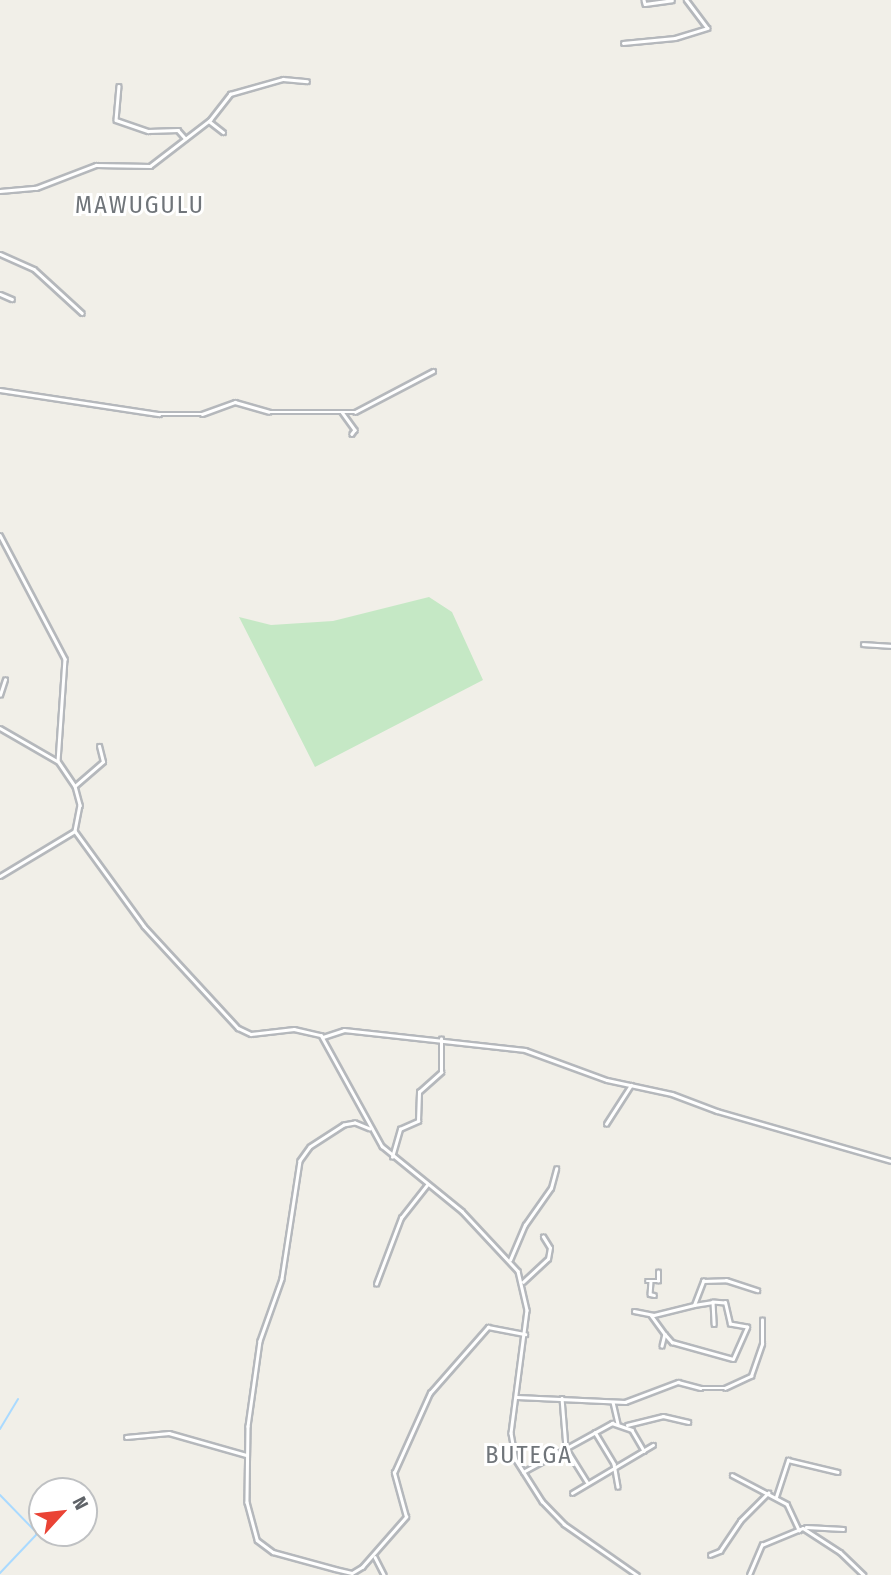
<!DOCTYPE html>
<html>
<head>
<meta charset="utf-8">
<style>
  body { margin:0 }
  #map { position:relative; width:891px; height:1575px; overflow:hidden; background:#f1efe8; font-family:"Fira Sans Condensed",sans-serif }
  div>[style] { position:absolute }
  .green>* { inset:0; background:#c5e8c5 }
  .stream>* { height:2px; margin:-1px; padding:0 1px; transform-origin:1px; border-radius:1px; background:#aadaff }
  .roads { filter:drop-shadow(2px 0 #b5b8bc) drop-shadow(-2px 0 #b5b8bc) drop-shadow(0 2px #b5b8bc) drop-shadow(0 -2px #b5b8bc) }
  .street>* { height:2.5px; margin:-1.25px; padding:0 1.25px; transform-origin:1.25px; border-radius:1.25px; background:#fff }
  span { translate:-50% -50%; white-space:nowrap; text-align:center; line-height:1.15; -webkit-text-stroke:6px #fff; paint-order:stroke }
  .quarter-label { font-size:24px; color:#70757a; letter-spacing:2px }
  .north { position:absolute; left:28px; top:1477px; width:70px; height:70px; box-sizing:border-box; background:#fff; border:2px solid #bfc1c3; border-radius:50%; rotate:63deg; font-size:19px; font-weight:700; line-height:28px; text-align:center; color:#5f6368 }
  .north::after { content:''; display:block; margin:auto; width:24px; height:32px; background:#ea4335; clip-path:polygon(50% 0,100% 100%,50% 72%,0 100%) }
</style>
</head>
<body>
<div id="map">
  <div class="green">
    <i style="clip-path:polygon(429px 597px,452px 612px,483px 680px,315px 767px,239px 617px,271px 625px,333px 621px)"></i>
  </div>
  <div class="stream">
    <i style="left:0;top:1429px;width:35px;rotate:-59deg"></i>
    <i style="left:0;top:1495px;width:50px;rotate:45.8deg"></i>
    <i style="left:0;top:1573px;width:52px;rotate:-46.5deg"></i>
    <i style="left:36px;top:1535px;width:41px;rotate:-85.8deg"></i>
  </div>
  <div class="roads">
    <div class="street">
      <i style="left:644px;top:0;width:4px;rotate:76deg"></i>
      <i style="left:645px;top:4px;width:27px;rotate:-8deg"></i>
      <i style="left:623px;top:43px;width:52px;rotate:-5.5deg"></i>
      <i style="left:675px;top:38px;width:34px;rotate:-17deg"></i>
      <i style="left:707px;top:28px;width:35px;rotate:-127deg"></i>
      <i style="left:119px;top:86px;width:34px;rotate:95deg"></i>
      <i style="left:116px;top:120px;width:34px;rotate:19deg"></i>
      <i style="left:148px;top:131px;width:30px;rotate:-2deg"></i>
      <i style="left:178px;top:130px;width:11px;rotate:49deg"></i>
      <i style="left:209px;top:121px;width:18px;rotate:38deg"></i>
      <i style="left:0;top:191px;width:36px;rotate:-5deg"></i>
      <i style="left:36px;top:188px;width:64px;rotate:-21deg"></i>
      <i style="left:96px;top:165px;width:54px;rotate:1.1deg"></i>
      <i style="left:150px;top:166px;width:76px;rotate:-37.5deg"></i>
      <i style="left:210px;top:120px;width:33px;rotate:-52deg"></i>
      <i style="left:230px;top:94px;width:55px;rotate:-15.8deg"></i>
      <i style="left:283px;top:79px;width:24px;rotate:5deg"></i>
      <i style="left:0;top:254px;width:37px;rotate:24deg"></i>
      <i style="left:34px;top:269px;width:65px;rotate:42.5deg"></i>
      <i style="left:0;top:294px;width:13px;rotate:23deg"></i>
      <i style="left:0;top:390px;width:161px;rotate:8.6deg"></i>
      <i style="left:159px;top:414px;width:43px"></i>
      <i style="left:202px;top:414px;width:35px;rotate:-20deg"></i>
      <i style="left:235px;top:402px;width:35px;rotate:16deg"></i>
      <i style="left:269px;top:412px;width:86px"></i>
      <i style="left:355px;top:412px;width:88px;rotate:-27.7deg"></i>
      <i style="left:342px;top:412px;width:22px;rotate:54deg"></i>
      <i style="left:355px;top:430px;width:5px;rotate:127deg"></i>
      <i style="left:0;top:535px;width:140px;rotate:62.3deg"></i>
      <i style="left:65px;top:659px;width:102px;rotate:93.9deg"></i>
      <i style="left:58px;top:761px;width:30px;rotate:56deg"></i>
      <i style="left:75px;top:786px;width:20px;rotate:75deg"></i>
      <i style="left:80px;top:805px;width:26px;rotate:101deg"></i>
      <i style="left:75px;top:831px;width:117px;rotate:54deg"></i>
      <i style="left:144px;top:926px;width:139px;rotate:47.3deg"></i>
      <i style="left:238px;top:1028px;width:14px;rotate:25deg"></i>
      <i style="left:251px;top:1034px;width:43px;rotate:-6.6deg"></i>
      <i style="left:294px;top:1029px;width:28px;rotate:13deg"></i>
      <i style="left:321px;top:1035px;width:127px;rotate:61.2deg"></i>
      <i style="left:382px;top:1146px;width:103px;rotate:39.1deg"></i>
      <i style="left:462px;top:1211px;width:82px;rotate:47deg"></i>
      <i style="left:518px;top:1271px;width:40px;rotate:77deg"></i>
      <i style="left:527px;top:1310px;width:124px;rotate:97.4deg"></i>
      <i style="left:511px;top:1433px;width:27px;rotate:80deg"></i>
      <i style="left:516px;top:1460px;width:49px;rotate:57.6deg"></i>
      <i style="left:542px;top:1501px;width:32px;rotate:46deg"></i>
      <i style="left:564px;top:1524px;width:89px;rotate:34.9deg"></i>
      <i style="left:863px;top:644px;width:28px;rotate:4deg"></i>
      <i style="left:0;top:695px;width:16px;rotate:-72deg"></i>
      <i style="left:0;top:728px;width:66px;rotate:30.1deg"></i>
      <i style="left:75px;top:786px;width:37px;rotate:-41deg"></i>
      <i style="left:103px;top:762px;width:16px;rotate:-104deg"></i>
      <i style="left:0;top:876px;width:87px;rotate:-31deg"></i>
      <i style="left:323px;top:1037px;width:22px;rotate:-18deg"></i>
      <i style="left:344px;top:1030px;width:182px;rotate:6.3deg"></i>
      <i style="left:525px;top:1050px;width:87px;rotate:20.1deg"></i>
      <i style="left:607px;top:1080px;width:66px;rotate:12.2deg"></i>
      <i style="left:672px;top:1094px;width:48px;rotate:20.7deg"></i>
      <i style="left:717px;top:1111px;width:181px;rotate:16deg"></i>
      <i style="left:606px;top:1124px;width:46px;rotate:-57.3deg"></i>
      <i style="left:370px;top:1129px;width:16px;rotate:-158deg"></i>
      <i style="left:355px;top:1123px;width:11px;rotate:170deg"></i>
      <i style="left:344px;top:1125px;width:40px;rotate:147.1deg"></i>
      <i style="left:310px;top:1147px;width:17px;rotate:126deg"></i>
      <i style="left:300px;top:1161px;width:119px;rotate:98.7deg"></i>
      <i style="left:282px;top:1279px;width:66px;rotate:109.5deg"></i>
      <i style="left:260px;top:1341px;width:86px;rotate:98deg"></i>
      <i style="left:248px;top:1426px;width:76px;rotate:90.8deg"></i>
      <i style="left:247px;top:1502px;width:39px;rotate:75deg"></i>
      <i style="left:257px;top:1540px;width:20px;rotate:37deg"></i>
      <i style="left:273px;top:1552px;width:64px;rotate:15.3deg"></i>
      <i style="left:335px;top:1569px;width:17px;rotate:13deg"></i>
      <i style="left:352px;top:1573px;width:12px;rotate:-31deg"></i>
      <i style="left:362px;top:1567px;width:67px;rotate:-48.7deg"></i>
      <i style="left:406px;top:1517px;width:46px;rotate:-105.3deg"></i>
      <i style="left:394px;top:1473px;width:88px;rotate:-65.8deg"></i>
      <i style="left:430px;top:1393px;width:88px;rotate:-48.7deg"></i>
      <i style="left:488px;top:1327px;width:38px;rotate:11deg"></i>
      <i style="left:392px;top:1157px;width:29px;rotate:-74deg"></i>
      <i style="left:400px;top:1129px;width:20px;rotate:-24deg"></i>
      <i style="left:418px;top:1121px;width:29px;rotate:-88deg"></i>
      <i style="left:419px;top:1092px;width:30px;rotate:-42deg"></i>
      <i style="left:441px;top:1072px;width:33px;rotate:-90deg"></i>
      <i style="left:510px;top:1260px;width:38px;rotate:-67deg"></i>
      <i style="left:525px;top:1225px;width:45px;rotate:-54.9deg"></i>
      <i style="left:551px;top:1188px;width:20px;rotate:-75deg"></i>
      <i style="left:647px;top:1281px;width:11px"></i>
      <i style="left:658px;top:1281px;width:9px;rotate:-90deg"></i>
      <i style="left:651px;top:1281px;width:13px;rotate:94deg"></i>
      <i style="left:650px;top:1294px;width:4px;rotate:14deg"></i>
      <i style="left:523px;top:1282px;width:34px;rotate:-43deg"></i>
      <i style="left:548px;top:1259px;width:11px;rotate:-80deg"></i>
      <i style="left:550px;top:1248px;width:13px;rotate:-122deg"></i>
      <i style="left:376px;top:1284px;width:71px;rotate:-69.3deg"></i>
      <i style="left:401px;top:1218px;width:42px;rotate:-51.8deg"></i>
      <i style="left:694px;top:1305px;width:19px;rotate:-9deg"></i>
      <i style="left:713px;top:1302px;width:22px;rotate:87deg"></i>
      <i style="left:634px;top:1311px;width:20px;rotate:11deg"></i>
      <i style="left:654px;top:1315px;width:41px;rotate:-14deg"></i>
      <i style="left:694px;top:1305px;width:26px;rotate:-69deg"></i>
      <i style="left:703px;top:1281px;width:23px;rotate:-2deg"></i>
      <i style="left:726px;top:1280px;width:33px;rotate:18deg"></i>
      <i style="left:651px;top:1315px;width:24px;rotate:54deg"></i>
      <i style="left:665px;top:1334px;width:12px;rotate:104deg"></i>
      <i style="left:665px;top:1334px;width:11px;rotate:49deg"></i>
      <i style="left:672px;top:1342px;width:63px;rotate:15.6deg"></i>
      <i style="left:733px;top:1359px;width:35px;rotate:-66deg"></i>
      <i style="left:747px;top:1327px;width:17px;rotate:-170deg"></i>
      <i style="left:730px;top:1324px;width:22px;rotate:-103deg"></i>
      <i style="left:725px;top:1303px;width:12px;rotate:-175deg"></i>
      <i style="left:517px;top:1397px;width:108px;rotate:2.7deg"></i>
      <i style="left:625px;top:1402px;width:57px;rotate:-20.7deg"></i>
      <i style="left:678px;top:1382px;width:23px;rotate:15deg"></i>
      <i style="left:700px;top:1388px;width:25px"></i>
      <i style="left:725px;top:1388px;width:29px;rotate:-25deg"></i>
      <i style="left:751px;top:1376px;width:34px;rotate:-71deg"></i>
      <i style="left:762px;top:1344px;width:24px;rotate:-90deg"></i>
      <i style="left:562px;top:1398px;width:50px;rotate:85.4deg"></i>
      <i style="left:566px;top:1448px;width:40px;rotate:58deg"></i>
      <i style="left:613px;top:1402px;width:22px;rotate:77deg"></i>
      <i style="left:627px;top:1425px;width:37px;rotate:-14deg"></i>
      <i style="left:663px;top:1416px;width:26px;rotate:13deg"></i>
      <i style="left:595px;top:1432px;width:37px;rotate:59deg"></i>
      <i style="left:614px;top:1464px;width:23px;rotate:80deg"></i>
      <i style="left:126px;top:1437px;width:43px;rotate:-5.3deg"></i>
      <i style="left:169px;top:1433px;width:80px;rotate:15.9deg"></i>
      <i style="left:523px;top:1472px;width:102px;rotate:-28.8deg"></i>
      <i style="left:612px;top:1423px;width:21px;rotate:19deg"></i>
      <i style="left:632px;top:1430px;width:24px;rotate:60deg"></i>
      <i style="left:732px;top:1475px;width:62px;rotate:27.8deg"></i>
      <i style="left:787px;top:1504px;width:29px;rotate:65deg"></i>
      <i style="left:572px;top:1493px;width:94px;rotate:-30.7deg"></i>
      <i style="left:776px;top:1497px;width:39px;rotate:-72deg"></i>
      <i style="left:788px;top:1460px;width:51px;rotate:13.5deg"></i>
      <i style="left:806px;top:1527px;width:37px;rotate:3deg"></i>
      <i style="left:710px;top:1555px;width:11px;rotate:-22deg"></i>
      <i style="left:720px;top:1551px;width:36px;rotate:-56deg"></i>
      <i style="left:740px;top:1521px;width:40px;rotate:-45deg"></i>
      <i style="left:375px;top:1557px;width:20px;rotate:63deg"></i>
      <i style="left:749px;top:1575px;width:33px;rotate:-67deg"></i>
      <i style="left:762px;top:1545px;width:44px;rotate:-22.5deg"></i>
      <i style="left:803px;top:1528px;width:44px;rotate:33deg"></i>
      <i style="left:840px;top:1552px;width:33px;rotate:44deg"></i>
    </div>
  </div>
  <div class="quarter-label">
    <span style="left:140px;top:206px">MAWUGULU</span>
    <span style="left:529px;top:1456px">BUTEGA</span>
  </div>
  <div class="north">N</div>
</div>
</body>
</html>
